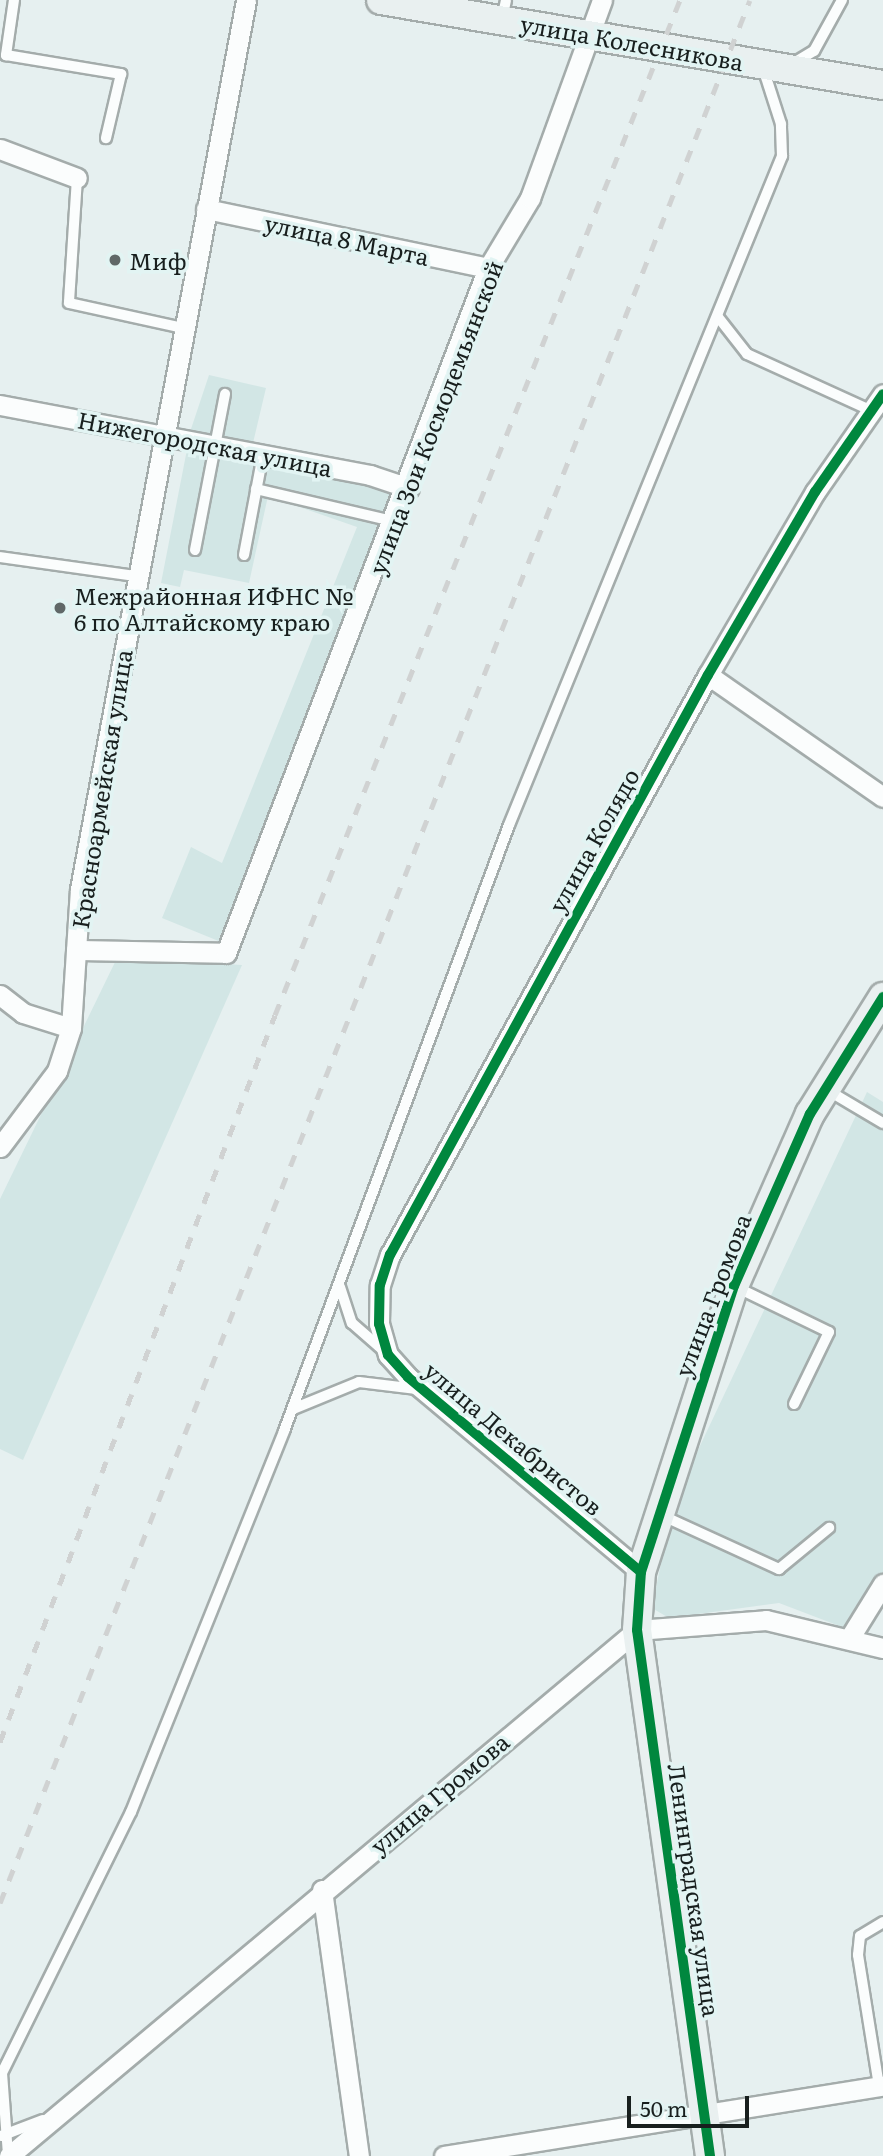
<!DOCTYPE html>
<html>
<head>
<meta charset="utf-8">
<style>
  body { margin:0 }
  #map { position:relative; width:883px; height:2156px; overflow:hidden; background:#e6f0f0; font-family:Literata,serif }
  div>[style] { position:absolute }
  .built>* { inset:0; background:#d2e6e5 }
  .roads { filter:drop-shadow(2px 0 #a4acab) drop-shadow(-2px 0 #a4acab) drop-shadow(0 2px #a4acab) drop-shadow(0 -2px #a4acab) }
  .lane>* { height:10px; margin:-5px; padding:0 5px; transform-origin:5px; border-radius:5px; background:#fbfdfd }
  .street>* { height:19px; margin:-9.5px; padding:0 9.5px; transform-origin:9.5px; border-radius:9.5px; background:#fbfdfd }
  .secondary>* { height:28px; margin:-14px; padding:0 14px; transform-origin:14px; border-radius:14px; background:#e9f0f0 }
  .rail>* { height:5px; margin-top:-2.5px; transform-origin:0; background:repeating-linear-gradient(90deg,#d0d2d2 0 12px,transparent 0 24px) }
  .cycleway>* { height:10px; margin:-5px; padding:0 5px; transform-origin:5px; border-radius:5px; background:#00873e }
  .dots>* { width:19px; height:19px; translate:-50% -50%; box-sizing:border-box; border:4px solid #e2f4f3; border-radius:50% }
  span { translate:-50% -50%; white-space:nowrap; text-align:center; line-height:1.15; -webkit-text-stroke:7px #e2f4f3; paint-order:stroke }
  .street-label { font-size:23px; color:#181f1e }
  .poi-label { font-size:23px; color:#181f1e }
  .left { translate:0 -50%; text-align:left }
  .scale { position:absolute; left:627px; top:2096px; width:122px; height:32px; box-sizing:border-box; border:4px solid #181f1e; border-top:0; padding-left:9px; font-size:21px; line-height:24px; white-space:nowrap; color:#181f1e; -webkit-text-stroke:5px #e2f4f3; paint-order:stroke }
</style>
</head>
<body>
<div id="map">
  <div class="built">
    <i style="clip-path:polygon(209px 375px,266px 388px,253px 443px,271px 466px,396px 490px,221px 942px,162px 918px,191px 847px,222px 863px,357px 527px,268px 496px,249px 583px,184px 570px,180px 587px,161px 583px,191px 429px)"></i>
    <i style="clip-path:polygon(117px 958px,242px 965px,23px 1460px,0 1449px,0 1199px)"></i>
    <i style="clip-path:polygon(867px 1092px,883px 1102px,883px 1598px,850px 1630px,779px 1603px,669px 1618px,652px 1608px,673px 1503px)"></i>
  </div>
  <div class="roads">
    <div class="lane">
      <i style="left:14px;top:0;width:56px;rotate:98.3deg"></i>
      <i style="left:6px;top:55px;width:117px;rotate:9.4deg"></i>
      <i style="left:121px;top:74px;width:66px;rotate:103.2deg"></i>
      <i style="left:502px;top:19px;width:19px;rotate:-78deg"></i>
      <i style="left:792px;top:64px;width:26px;rotate:-31deg"></i>
      <i style="left:814px;top:51px;width:58px;rotate:-61.2deg"></i>
      <i style="left:77px;top:178px;width:125px;rotate:93.7deg"></i>
      <i style="left:69px;top:303px;width:117px;rotate:12.4deg"></i>
      <i style="left:718px;top:317px;width:47px;rotate:51.9deg"></i>
      <i style="left:747px;top:354px;width:137px;rotate:24.5deg"></i>
      <i style="left:256px;top:489px;width:140px;rotate:13.2deg"></i>
      <i style="left:195px;top:550px;width:159px;rotate:-79.1deg"></i>
      <i style="left:244px;top:555px;width:103px;rotate:-79.3deg"></i>
      <i style="left:0;top:557px;width:137px;rotate:8deg"></i>
      <i style="left:829px;top:1091px;width:63px;rotate:30.7deg"></i>
      <i style="left:340px;top:1287px;width:38px;rotate:72deg"></i>
      <i style="left:352px;top:1323px;width:41px;rotate:41.1deg"></i>
      <i style="left:738px;top:1288px;width:101px;rotate:25.8deg"></i>
      <i style="left:829px;top:1332px;width:80px;rotate:115.9deg"></i>
      <i style="left:293px;top:1409px;width:71px;rotate:-22.2deg"></i>
      <i style="left:359px;top:1382px;width:58px;rotate:6.9deg"></i>
      <i style="left:661px;top:1515px;width:130px;rotate:24.6deg"></i>
      <i style="left:779px;top:1569px;width:65px;rotate:-39.4deg"></i>
      <i style="left:2px;top:2073px;width:82px;rotate:85.8deg"></i>
      <i style="left:0;top:2077px;width:296px;rotate:-63.7deg"></i>
      <i style="left:131px;top:1812px;width:411px;rotate:-68.1deg"></i>
      <i style="left:284px;top:1431px;width:646px;rotate:-69.63deg"></i>
      <i style="left:509px;top:825px;width:723px;rotate:-67.8deg"></i>
      <i style="left:782px;top:156px;width:32px;rotate:-92deg"></i>
      <i style="left:781px;top:124px;width:59px;rotate:-107.8deg"></i>
      <i style="left:879px;top:2086px;width:133px;rotate:-99.1deg"></i>
      <i style="left:858px;top:1955px;width:19px;rotate:-84deg"></i>
      <i style="left:860px;top:1936px;width:27px;rotate:-31deg"></i>
      <i style="left:1px;top:2136px;width:45px;rotate:-20.9deg"></i>
    </div>
    <div class="street">
      <i style="left:0;top:149px;width:82px;rotate:20.6deg"></i>
      <i style="left:206px;top:209px;width:288px;rotate:11.8deg"></i>
      <i style="left:0;top:405px;width:377px;rotate:10.7deg"></i>
      <i style="left:370px;top:475px;width:41px;rotate:18.4deg"></i>
      <i style="left:708px;top:675px;width:213px;rotate:34.9deg"></i>
      <i style="left:76px;top:950px;width:150px;rotate:1.1deg"></i>
      <i style="left:226px;top:953px;width:733px;rotate:-69.07deg"></i>
      <i style="left:488px;top:268px;width:82px;rotate:-59deg"></i>
      <i style="left:530px;top:198px;width:211px;rotate:-70deg"></i>
      <i style="left:0;top:995px;width:29px;rotate:38deg"></i>
      <i style="left:23px;top:1013px;width:50px;rotate:17.4deg"></i>
      <i style="left:0;top:1147px;width:95px;rotate:-53.1deg"></i>
      <i style="left:57px;top:1071px;width:45px;rotate:-72deg"></i>
      <i style="left:71px;top:1028px;width:139px;rotate:-86.3deg"></i>
      <i style="left:80px;top:889px;width:904px;rotate:-79.42deg"></i>
      <i style="left:641px;top:1572px;width:304px;rotate:-140.1deg"></i>
      <i style="left:408px;top:1377px;width:30px;rotate:-132deg"></i>
      <i style="left:388px;top:1355px;width:32px;rotate:-106deg"></i>
      <i style="left:379px;top:1324px;width:39px;rotate:-89deg"></i>
      <i style="left:380px;top:1285px;width:32px;rotate:-72deg"></i>
      <i style="left:390px;top:1255px;width:661px;rotate:-61.27deg"></i>
      <i style="left:708px;top:675px;width:212px;rotate:-59.7deg"></i>
      <i style="left:815px;top:492px;width:119px;rotate:-55.2deg"></i>
      <i style="left:849px;top:1639px;width:65px;rotate:-58.3deg"></i>
      <i style="left:322px;top:1890px;width:269px;rotate:82.1deg"></i>
      <i style="left:9px;top:2156px;width:819px;rotate:-39.95deg"></i>
      <i style="left:637px;top:1630px;width:129px;rotate:-4.4deg"></i>
      <i style="left:766px;top:1620px;width:120px;rotate:13.5deg"></i>
      <i style="left:444px;top:2156px;width:445px;rotate:-9.1deg"></i>
    </div>
    <div class="secondary">
      <i style="left:381px;top:0;width:509px;rotate:9.61deg"></i>
      <i style="left:710px;top:2156px;width:531px;rotate:-97.9deg"></i>
      <i style="left:637px;top:1630px;width:58px;rotate:-86.1deg"></i>
      <i style="left:641px;top:1572px;width:301px;rotate:-72deg"></i>
      <i style="left:734px;top:1286px;width:188px;rotate:-66.2deg"></i>
      <i style="left:810px;top:1114px;width:138px;rotate:-58deg"></i>
    </div>
  </div>
  <div class="rail">
    <i style="left:0;top:1742px;width:777px;rotate:-69.28deg"></i>
    <i style="left:275px;top:1015px;width:1093px;rotate:-68.25deg"></i>
    <i style="left:0;top:1903px;width:2045px;rotate:-68.49deg"></i>
  </div>
  <div class="cycleway">
    <i style="left:641px;top:1572px;width:304px;rotate:-140.1deg"></i>
    <i style="left:408px;top:1377px;width:30px;rotate:-132deg"></i>
    <i style="left:388px;top:1355px;width:32px;rotate:-106deg"></i>
    <i style="left:379px;top:1324px;width:39px;rotate:-89deg"></i>
    <i style="left:380px;top:1285px;width:32px;rotate:-72deg"></i>
    <i style="left:390px;top:1255px;width:661px;rotate:-61.27deg"></i>
    <i style="left:708px;top:675px;width:212px;rotate:-59.7deg"></i>
    <i style="left:815px;top:492px;width:119px;rotate:-55.2deg"></i>
    <i style="left:710px;top:2156px;width:531px;rotate:-97.9deg"></i>
    <i style="left:637px;top:1630px;width:58px;rotate:-86.1deg"></i>
    <i style="left:641px;top:1572px;width:301px;rotate:-72deg"></i>
    <i style="left:734px;top:1286px;width:188px;rotate:-66.2deg"></i>
    <i style="left:810px;top:1114px;width:138px;rotate:-58deg"></i>
  </div>
  <div class="dots">
    <i style="left:115px;top:260px;background:#606868"></i>
    <i style="left:60px;top:608px;background:#606868"></i>
  </div>
  <div class="street-label">
    <span style="left:632px;top:42px;rotate:10deg">улица Колесникова</span>
    <span style="left:347px;top:239px;rotate:12deg">улица 8 Марта</span>
    <span style="left:435px;top:417px;rotate:-69deg">улица Зои Космодемьянской</span>
    <span style="left:205px;top:443px;rotate:11deg">Нижегородская улица</span>
    <span style="left:101px;top:789px;rotate:-81deg">Красноармейская улица</span>
    <span style="left:593px;top:840px;rotate:-61deg">улица Колядо</span>
    <span style="left:712px;top:1295px;rotate:-69deg">улица Громова</span>
    <span style="left:514px;top:1438px;rotate:40deg">улица Декабристов</span>
    <span style="left:439px;top:1793px;rotate:-40deg">улица Громова</span>
    <span style="left:695px;top:1890px;rotate:82deg">Ленинградская улица</span>
  </div>
  <div class="poi-label">
    <span class="left" style="left:129px;top:260px">Миф</span>
    <span class="left" style="left:74px;top:608px">Межрайонная ИФНС №<br>6 по Алтайскому краю</span>
  </div>
  <div class="scale">50 m</div>
</div>
</body>
</html>
